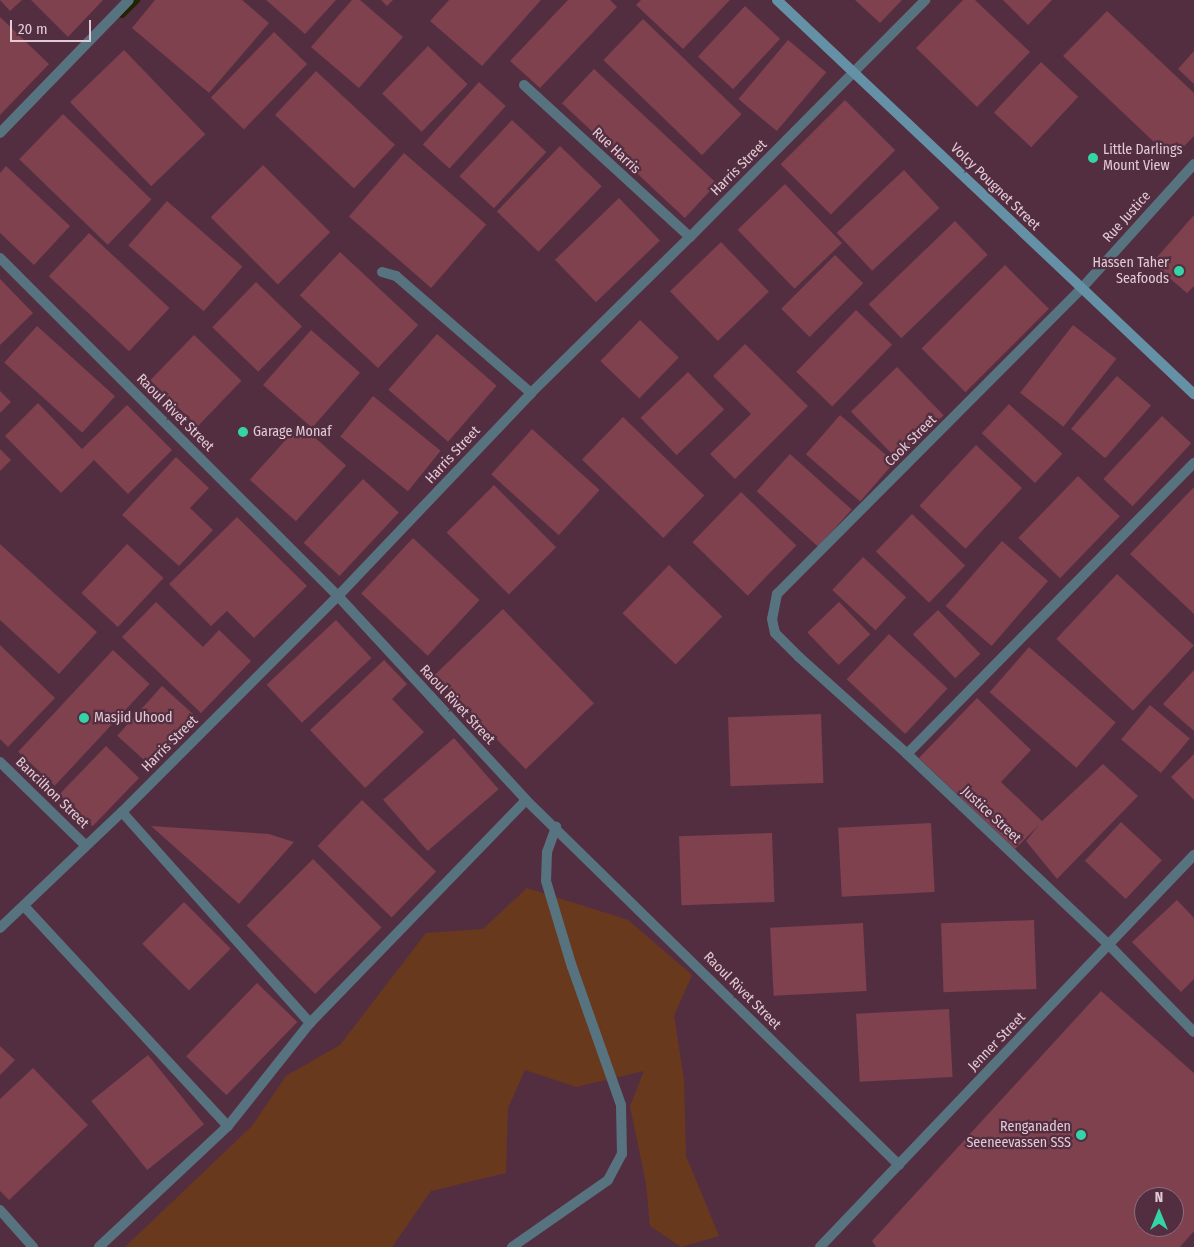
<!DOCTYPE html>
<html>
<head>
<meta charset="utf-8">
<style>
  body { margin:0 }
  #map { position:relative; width:1194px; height:1247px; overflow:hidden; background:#532e41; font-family:"Fira Sans Condensed",sans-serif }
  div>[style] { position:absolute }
  .green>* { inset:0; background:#69391d }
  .stream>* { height:8px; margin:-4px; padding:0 4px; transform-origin:4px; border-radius:4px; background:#232302 }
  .building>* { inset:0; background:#7e414d; transform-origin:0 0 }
  .lane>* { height:10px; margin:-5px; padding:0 5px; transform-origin:5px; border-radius:5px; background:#577380 }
  .street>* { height:10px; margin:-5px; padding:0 5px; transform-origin:5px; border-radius:5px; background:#577380 }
  .secondary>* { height:10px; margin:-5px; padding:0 5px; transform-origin:5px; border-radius:5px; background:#6491a5 }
  .dots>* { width:14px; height:14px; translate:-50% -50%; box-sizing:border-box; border:2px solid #532e41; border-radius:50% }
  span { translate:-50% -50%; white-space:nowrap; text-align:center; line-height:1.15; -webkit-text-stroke:4.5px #532e41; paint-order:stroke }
  .poi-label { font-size:14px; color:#e3cbd6 }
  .left { translate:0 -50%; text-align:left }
  .right { translate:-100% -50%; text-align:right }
  .street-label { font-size:14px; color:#e3cbd6 }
  .north { position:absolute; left:1134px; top:1187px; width:50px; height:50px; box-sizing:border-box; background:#532e41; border:1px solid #8d6d7d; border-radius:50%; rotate:0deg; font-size:14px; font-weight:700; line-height:20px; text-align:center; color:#e3cbd6 }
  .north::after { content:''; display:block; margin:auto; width:18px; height:22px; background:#35d4a7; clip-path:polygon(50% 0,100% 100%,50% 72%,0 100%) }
  .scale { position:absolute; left:10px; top:20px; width:81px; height:22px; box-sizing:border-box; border:2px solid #e3cbd6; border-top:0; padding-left:6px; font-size:15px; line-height:18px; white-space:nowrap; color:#e3cbd6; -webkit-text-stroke:4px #532e41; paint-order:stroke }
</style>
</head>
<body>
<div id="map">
  <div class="green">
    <i style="clip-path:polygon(527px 888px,628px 920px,692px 975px,674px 1016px,684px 1079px,686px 1156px,719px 1236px,681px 1247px,650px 1226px,646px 1184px,630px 1106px,644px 1071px,576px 1087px,525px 1070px,508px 1108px,506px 1173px,431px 1191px,392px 1247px,125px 1247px,252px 1126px,286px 1076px,340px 1045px,426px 933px,483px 929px)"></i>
  </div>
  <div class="stream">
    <i style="left:122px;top:14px;width:20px;rotate:-45deg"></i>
  </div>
  <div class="building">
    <i style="clip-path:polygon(0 0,22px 0,10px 11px)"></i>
    <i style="clip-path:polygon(31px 0,103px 0,68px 37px)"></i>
    <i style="clip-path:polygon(155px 0,242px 0,269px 23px,209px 93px,132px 28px)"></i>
    <i style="clip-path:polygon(266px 0,336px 0,305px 34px)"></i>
    <i style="clip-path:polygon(352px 0,360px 0,403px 37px,359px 88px,311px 47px)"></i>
    <i style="clip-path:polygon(381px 0,393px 0,387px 6px)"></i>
    <i style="clip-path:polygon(449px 0,541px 0,482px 66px,430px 21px)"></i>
    <i style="clip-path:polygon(568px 0,610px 0,617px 7px,540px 88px,510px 61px)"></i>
    <i style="clip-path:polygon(641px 0,730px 0,683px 49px,636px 5px)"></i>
    <i style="clip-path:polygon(855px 0,902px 0,880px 23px)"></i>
    <i style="clip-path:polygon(963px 0,975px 0,1030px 52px,977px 107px,916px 48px)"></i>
    <i style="clip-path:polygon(1003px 0,1052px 0,1028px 25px)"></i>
    <i style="left:745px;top:6px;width:48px;height:69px;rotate:43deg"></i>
    <i style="clip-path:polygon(1107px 11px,1194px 93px,1194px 136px,1172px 159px,1063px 56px)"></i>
    <i style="clip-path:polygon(0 17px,49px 64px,0 115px)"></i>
    <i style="left:643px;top:19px;width:137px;height:57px;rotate:44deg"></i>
    <i style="left:274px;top:32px;width:46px;height:91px;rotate:44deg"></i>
    <i style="left:788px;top:40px;width:50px;height:77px;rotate:40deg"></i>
    <i style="left:428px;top:46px;width:55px;height:66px;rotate:44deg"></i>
    <i style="left:124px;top:50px;width:117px;height:75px;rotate:46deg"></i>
    <i style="clip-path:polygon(1194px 51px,1194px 84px,1178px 69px)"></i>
    <i style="left:1041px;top:62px;width:51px;height:69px;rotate:43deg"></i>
    <i style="left:594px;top:69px;width:168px;height:47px;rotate:43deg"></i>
    <i style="left:316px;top:71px;width:108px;height:60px;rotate:43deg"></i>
    <i style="left:479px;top:82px;width:36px;height:84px;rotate:42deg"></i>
    <i style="left:845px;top:100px;width:71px;height:91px;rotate:45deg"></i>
    <i style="left:63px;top:114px;width:123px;height:63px;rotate:44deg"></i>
    <i style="left:512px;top:120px;width:47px;height:77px;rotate:43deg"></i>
    <i style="left:560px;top:146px;width:58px;height:91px;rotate:44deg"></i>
    <i style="left:404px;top:153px;width:109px;height:84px;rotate:41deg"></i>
    <i style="left:263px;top:165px;width:95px;height:74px;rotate:45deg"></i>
    <i style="clip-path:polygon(6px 166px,70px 226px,34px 265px,0 233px,0 173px)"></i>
    <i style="left:904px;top:170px;width:52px;height:92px;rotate:47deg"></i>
    <i style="left:785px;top:184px;width:82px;height:66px;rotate:46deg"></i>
    <i style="left:619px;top:198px;width:59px;height:89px;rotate:46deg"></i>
    <i style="left:167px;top:201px;width:100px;height:59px;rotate:41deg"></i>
    <i style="clip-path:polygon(1194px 215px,1194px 286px,1187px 293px,1152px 263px)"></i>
    <i style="left:955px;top:221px;width:47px;height:120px;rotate:46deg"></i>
    <i style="left:89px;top:233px;width:110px;height:59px;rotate:43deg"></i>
    <i style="left:721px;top:242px;width:69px;height:71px;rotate:46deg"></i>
    <i style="left:340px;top:252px;width:107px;height:59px;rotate:43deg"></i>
    <i style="left:835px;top:255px;width:40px;height:76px;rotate:45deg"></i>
    <i style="left:1005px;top:265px;width:62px;height:118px;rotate:45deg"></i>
    <i style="clip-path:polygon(0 279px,33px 313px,0 345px)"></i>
    <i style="left:256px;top:282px;width:64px;height:63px;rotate:44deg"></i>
    <i style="left:856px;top:310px;width:50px;height:86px;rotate:44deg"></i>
    <i style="left:640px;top:320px;width:54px;height:57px;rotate:44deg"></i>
    <i style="left:1073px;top:325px;width:55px;height:86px;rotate:38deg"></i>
    <i style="left:37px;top:326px;width:105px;height:49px;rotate:42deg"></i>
    <i style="left:311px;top:330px;width:65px;height:73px;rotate:41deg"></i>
    <i style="left:437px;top:334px;width:79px;height:74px;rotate:41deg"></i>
    <i style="left:194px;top:335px;width:66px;height:63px;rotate:44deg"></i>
    <i style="clip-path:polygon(745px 344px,808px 406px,735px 479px,710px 454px,751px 414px,713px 376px)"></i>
    <i style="left:897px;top:367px;width:67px;height:64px;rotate:46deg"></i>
    <i style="left:688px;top:372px;width:52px;height:66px;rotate:46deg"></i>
    <i style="left:1117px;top:376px;width:45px;height:70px;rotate:41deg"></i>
    <i style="clip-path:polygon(0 391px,11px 402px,0 413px)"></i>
    <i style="left:373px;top:396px;width:87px;height:52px;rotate:39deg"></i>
    <i style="clip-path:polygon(38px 403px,82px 449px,127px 405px,172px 450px,128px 494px,94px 460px,61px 493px,5px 436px)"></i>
    <i style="left:1009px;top:404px;width:73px;height:40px;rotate:43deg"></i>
    <i style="left:840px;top:415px;width:72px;height:52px;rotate:41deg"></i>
    <i style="left:1162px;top:416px;width:40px;height:86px;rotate:43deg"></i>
    <i style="left:623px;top:417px;width:113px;height:59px;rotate:44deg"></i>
    <i style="left:300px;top:424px;width:62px;height:75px;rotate:42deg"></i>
    <i style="left:532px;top:429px;width:91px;height:61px;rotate:42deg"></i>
    <i style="left:976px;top:445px;width:63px;height:83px;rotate:43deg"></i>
    <i style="clip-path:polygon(0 449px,11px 460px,0 471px)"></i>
    <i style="left:790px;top:454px;width:83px;height:50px;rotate:42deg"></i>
    <i style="clip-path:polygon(176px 457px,209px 488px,190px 508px,213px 530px,179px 566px,122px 515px)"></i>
    <i style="left:1078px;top:476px;width:58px;height:86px;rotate:44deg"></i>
    <i style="left:363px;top:479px;width:49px;height:87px;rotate:43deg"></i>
    <i style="left:494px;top:485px;width:88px;height:67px;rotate:45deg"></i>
    <i style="clip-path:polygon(1194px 487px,1194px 614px,1130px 554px)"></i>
    <i style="left:741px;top:492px;width:77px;height:70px;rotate:44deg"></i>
    <i style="left:912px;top:514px;width:74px;height:52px;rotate:44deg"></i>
    <i style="clip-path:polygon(237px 517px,307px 586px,254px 638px,227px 611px,211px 626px,169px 584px)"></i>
    <i style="left:413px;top:538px;width:91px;height:76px;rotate:43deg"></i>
    <i style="left:1002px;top:541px;width:61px;height:86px;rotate:41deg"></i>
    <i style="clip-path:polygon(0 544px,97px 632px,59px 674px,0 620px)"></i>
    <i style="left:127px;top:544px;width:50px;height:67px;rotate:43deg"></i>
    <i style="left:863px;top:557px;width:59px;height:45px;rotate:43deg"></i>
    <i style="left:669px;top:565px;width:74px;height:67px;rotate:44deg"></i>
    <i style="left:1117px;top:574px;width:105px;height:89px;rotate:43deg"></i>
    <i style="clip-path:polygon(156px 602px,203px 647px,219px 630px,251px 661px,201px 713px,122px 637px)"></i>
    <i style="left:839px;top:602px;width:45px;height:44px;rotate:46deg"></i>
    <i style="left:503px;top:609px;width:131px;height:95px;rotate:46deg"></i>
    <i style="left:938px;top:610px;width:61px;height:35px;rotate:46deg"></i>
    <i style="left:336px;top:620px;width:52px;height:95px;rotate:47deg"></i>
    <i style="left:889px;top:634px;width:80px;height:62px;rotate:43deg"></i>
    <i style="clip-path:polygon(0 645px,55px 698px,8px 747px,0 739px)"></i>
    <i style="left:1029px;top:647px;width:115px;height:60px;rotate:41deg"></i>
    <i style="left:113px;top:650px;width:50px;height:139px;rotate:43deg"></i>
    <i style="clip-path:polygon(384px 660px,407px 684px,392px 699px,424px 732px,365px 788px,310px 730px)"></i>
    <i style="clip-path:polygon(1194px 670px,1194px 731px,1163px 704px)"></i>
    <i style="left:162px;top:686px;width:47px;height:67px;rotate:42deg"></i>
    <i style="clip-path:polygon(977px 698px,1031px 750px,1001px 782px,1042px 821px,1103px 764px,1138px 796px,1057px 879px,1026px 841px,1039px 825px,1015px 849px,919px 758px)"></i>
    <i style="left:1150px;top:705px;width:52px;height:45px;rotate:40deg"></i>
    <i style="left:821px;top:714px;width:69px;height:93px;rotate:88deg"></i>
    <i style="left:454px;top:738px;width:68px;height:94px;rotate:49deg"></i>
    <i style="left:106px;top:746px;width:46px;height:67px;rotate:44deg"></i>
    <i style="clip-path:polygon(1194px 754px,1194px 800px,1171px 777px)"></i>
    <i style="left:362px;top:800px;width:103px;height:64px;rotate:44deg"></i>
    <i style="left:1121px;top:822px;width:56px;height:53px;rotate:43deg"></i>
    <i style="left:931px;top:823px;width:69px;height:93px;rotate:87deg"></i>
    <i style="clip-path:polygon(151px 826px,269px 834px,294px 842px,239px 904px)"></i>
    <i style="left:772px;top:833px;width:69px;height:93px;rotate:88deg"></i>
    <i style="left:313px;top:859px;width:97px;height:94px;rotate:45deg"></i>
    <i style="clip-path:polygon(1177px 900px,1194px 918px,1194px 979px,1181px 992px,1132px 942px)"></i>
    <i style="left:184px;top:902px;width:66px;height:59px;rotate:45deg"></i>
    <i style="left:1034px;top:920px;width:69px;height:93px;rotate:88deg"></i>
    <i style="left:863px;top:923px;width:68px;height:93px;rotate:87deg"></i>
    <i style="left:257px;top:983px;width:56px;height:102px;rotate:44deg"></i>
    <i style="clip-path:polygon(evenodd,1101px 991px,1194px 1073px,1194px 1231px,1180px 1247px,876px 1247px,872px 1241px,1101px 991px,1144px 1197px,1174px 1197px,1174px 1227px,1144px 1227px,1144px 1197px)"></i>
    <i style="left:949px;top:1009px;width:68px;height:93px;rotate:87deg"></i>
    <i style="clip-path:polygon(0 1046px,15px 1060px,0 1075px)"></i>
    <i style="left:148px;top:1055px;width:89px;height:73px;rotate:51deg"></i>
    <i style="clip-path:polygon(33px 1068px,88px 1125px,9px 1200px,0 1191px,0 1099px)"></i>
  </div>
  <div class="lane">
    <i style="left:512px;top:1247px;width:117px;rotate:-34.9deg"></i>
    <i style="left:608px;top:1180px;width:30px;rotate:-62deg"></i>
    <i style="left:622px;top:1154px;width:49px;rotate:-91.2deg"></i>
    <i style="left:621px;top:1105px;width:146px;rotate:-109.5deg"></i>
    <i style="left:572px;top:967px;width:90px;rotate:-106.8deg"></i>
    <i style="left:546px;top:881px;width:29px;rotate:-88deg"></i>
    <i style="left:547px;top:852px;width:27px;rotate:-70deg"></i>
  </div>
  <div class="street">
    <i style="left:524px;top:85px;width:225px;rotate:42.5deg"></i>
    <i style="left:0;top:133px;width:185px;rotate:-45.9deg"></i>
    <i style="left:1194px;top:164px;width:169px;rotate:132.1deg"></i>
    <i style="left:1081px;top:289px;width:431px;rotate:134.9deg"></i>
    <i style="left:777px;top:594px;width:25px;rotate:101deg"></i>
    <i style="left:772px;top:619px;width:14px;rotate:78deg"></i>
    <i style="left:775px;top:633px;width:34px;rotate:45deg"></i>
    <i style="left:799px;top:657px;width:145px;rotate:41.9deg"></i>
    <i style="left:907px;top:754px;width:277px;rotate:43.4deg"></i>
    <i style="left:1108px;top:944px;width:123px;rotate:45.7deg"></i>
    <i style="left:0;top:258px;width:478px;rotate:45deg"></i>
    <i style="left:338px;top:596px;width:277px;rotate:47.3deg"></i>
    <i style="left:526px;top:800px;width:522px;rotate:44.38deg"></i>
    <i style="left:382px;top:272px;width:15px;rotate:16deg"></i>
    <i style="left:396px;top:276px;width:179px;rotate:40.9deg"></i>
    <i style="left:907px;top:754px;width:409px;rotate:-45.4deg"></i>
    <i style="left:0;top:762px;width:119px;rotate:44.3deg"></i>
    <i style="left:122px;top:812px;width:283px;rotate:48.3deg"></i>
    <i style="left:24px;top:906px;width:300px;rotate:47.2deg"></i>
    <i style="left:0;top:928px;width:168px;rotate:-43.6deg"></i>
    <i style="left:122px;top:812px;width:305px;rotate:-45deg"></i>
    <i style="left:338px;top:596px;width:280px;rotate:-46.4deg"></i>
    <i style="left:531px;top:393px;width:223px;rotate:-44.5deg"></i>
    <i style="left:690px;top:237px;width:334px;rotate:-45.2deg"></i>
    <i style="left:0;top:1210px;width:50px;rotate:48.3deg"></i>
    <i style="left:99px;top:1247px;width:177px;rotate:-43.2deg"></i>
    <i style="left:228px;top:1126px;width:132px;rotate:-51.5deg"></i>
    <i style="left:310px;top:1023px;width:310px;rotate:-45.9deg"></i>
    <i style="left:820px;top:1247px;width:542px;rotate:-46.35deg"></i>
  </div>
  <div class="secondary">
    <i style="left:777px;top:0;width:574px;rotate:43.38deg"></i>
  </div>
  <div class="dots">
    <i style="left:1093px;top:158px;background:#35d4a7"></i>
    <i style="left:1179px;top:271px;background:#35d4a7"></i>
    <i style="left:243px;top:432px;background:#35d4a7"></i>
    <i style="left:84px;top:718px;background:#35d4a7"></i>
    <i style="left:1081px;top:1135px;background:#35d4a7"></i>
  </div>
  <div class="poi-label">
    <span class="left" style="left:1103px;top:158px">Little Darlings<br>Mount View</span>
    <span class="right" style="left:1169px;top:271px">Hassen Taher<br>Seafoods</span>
    <span class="left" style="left:253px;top:432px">Garage Monaf</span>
    <span class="left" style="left:94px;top:718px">Masjid Uhood</span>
    <span class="right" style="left:1071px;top:1135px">Renganaden<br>Seeneevassen SSS</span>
  </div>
  <div class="street-label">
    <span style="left:616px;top:151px;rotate:43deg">Rue Harris</span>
    <span style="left:739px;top:168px;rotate:-45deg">Harris Street</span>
    <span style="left:995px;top:187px;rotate:44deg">Volcy Pougnet Street</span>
    <span style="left:1127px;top:217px;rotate:-48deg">Rue Justice</span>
    <span style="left:175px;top:413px;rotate:45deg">Raoul Rivet Street</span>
    <span style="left:911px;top:441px;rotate:-45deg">Cook Street</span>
    <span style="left:453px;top:455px;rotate:-47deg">Harris Street</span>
    <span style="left:457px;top:705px;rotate:47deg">Raoul Rivet Street</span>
    <span style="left:170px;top:744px;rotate:-45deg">Harris Street</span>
    <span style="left:52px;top:793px;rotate:44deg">Bancilhon Street</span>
    <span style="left:991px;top:815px;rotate:43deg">Justice Street</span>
    <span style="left:742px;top:991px;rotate:45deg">Raoul Rivet Street</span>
    <span style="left:997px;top:1042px;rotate:-46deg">Jenner Street</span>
  </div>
  <div class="north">N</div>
  <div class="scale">20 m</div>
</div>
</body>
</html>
